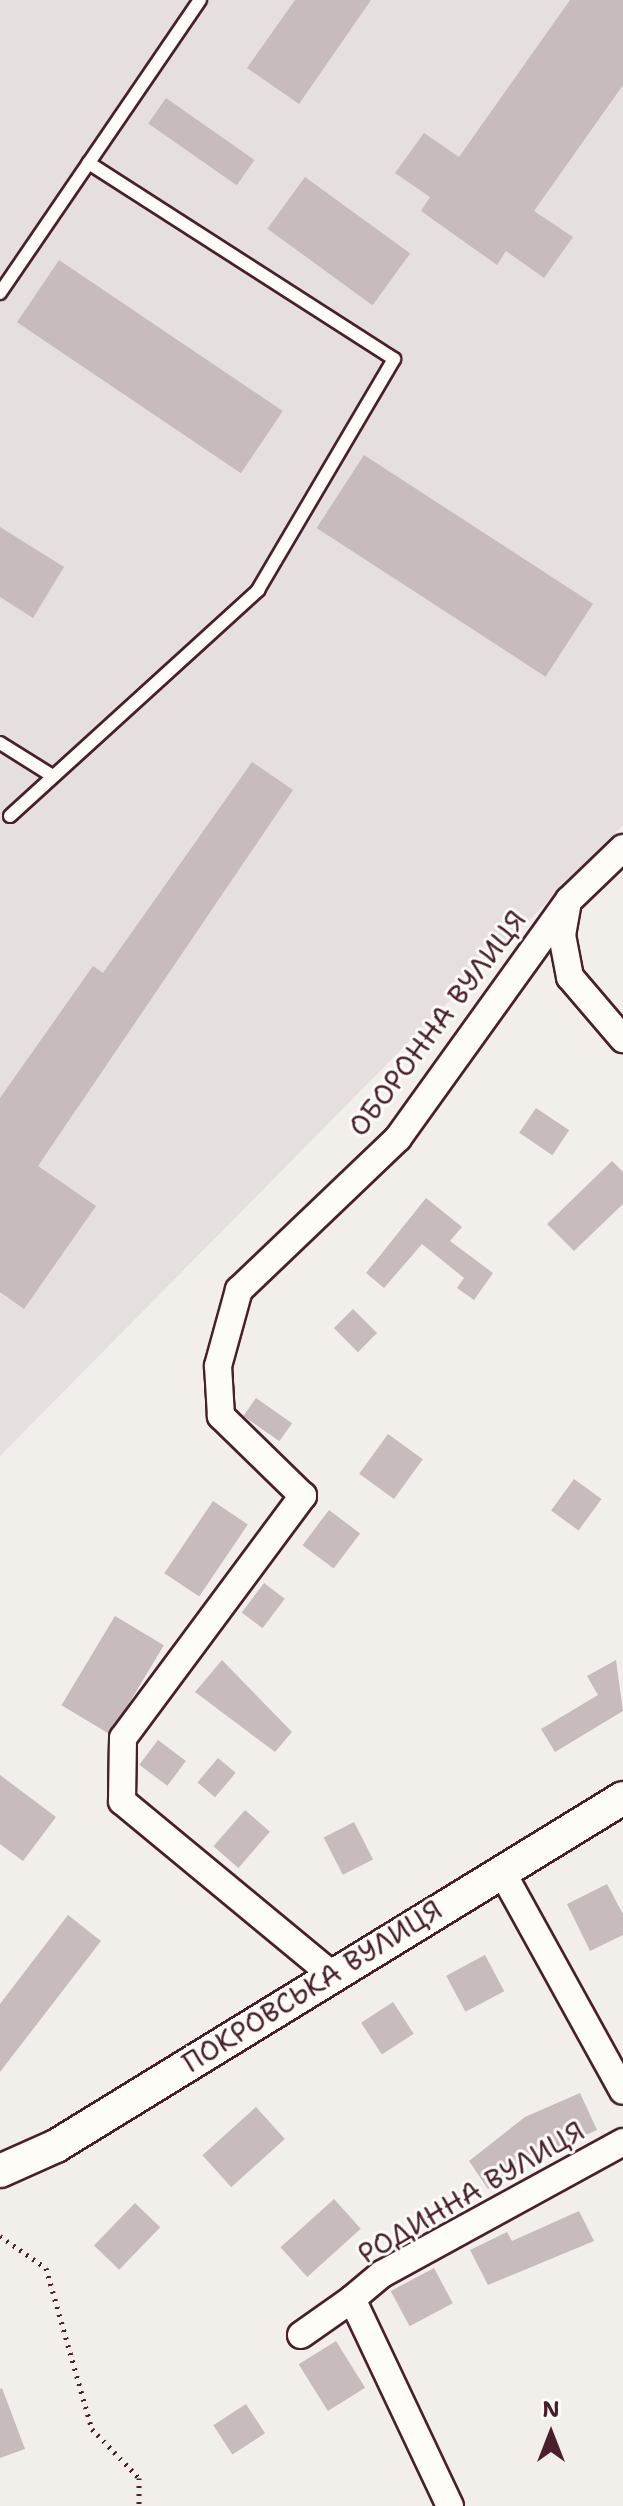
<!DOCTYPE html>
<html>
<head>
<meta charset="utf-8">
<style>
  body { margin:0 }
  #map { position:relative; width:623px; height:2506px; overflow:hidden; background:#f2efeb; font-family:"Shantell Sans",sans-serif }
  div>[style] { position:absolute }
  .built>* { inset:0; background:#e5dfdd }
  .building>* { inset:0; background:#c8bbbb; transform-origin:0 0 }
  .path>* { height:5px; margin-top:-2.5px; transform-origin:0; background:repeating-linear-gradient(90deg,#4a1f2b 0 2px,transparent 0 8px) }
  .roads { filter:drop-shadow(2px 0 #4a1f2b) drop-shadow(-2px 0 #4a1f2b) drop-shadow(0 2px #4a1f2b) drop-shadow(0 -2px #4a1f2b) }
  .service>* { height:12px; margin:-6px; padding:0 6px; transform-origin:6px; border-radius:6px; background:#fdfcf7 }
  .minor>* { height:26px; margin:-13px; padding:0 13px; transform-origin:13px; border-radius:13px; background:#fdfcf7 }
  .tertiary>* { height:32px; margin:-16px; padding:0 16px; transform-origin:16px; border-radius:16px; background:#fdfcf7 }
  span { translate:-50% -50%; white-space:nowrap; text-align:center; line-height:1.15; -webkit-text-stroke:6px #fdfcf7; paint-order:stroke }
  .street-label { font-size:28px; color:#4a1f2b }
  .north { position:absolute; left:511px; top:2394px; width:80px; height:80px; -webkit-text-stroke:6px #fdfcf7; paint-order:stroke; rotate:0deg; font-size:22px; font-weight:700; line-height:32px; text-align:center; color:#4a1f2b }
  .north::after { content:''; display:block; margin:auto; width:28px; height:36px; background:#4a1f2b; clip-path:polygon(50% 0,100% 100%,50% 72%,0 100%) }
</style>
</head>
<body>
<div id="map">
  <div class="built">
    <i style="clip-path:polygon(0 0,623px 0,623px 825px,0 1456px)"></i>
  </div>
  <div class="building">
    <i style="clip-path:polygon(295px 0,371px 0,299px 104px,247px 68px)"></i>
    <i style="clip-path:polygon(570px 0,623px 0,623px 85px,534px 211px,573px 237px,544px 278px,506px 251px,497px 265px,421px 211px,430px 197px,395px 173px,424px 133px,459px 157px)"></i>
    <i style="left:166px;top:98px;width:108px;height:31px;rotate:35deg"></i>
    <i style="left:305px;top:177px;width:130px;height:64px;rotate:36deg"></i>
    <i style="left:59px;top:260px;width:270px;height:75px;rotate:34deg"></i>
    <i style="left:364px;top:455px;width:273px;height:87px;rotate:33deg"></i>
    <i style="clip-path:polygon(0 527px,64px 567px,33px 618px,0 597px)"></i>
    <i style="clip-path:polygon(252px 762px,293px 790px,38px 1166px,96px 1206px,24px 1309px,0 1292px,0 1098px,93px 966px,103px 973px)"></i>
    <i style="left:536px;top:1108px;width:40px;height:30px;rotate:34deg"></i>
    <i style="clip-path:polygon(612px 1161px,623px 1172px,623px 1204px,574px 1251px,547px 1224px)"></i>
    <i style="clip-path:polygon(426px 1198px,462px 1227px,450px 1241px,493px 1273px,474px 1300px,457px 1288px,464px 1278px,422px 1244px,384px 1288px,366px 1273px)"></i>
    <i style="left:353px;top:1309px;width:34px;height:27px;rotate:45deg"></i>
    <i style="left:256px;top:1398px;width:44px;height:22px;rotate:35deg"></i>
    <i style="left:388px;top:1434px;width:43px;height:49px;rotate:36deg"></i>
    <i style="left:574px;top:1479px;width:34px;height:39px;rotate:36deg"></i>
    <i style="left:213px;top:1501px;width:42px;height:87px;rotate:34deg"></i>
    <i style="left:329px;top:1510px;width:39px;height:44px;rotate:37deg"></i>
    <i style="left:264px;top:1583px;width:26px;height:37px;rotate:37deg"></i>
    <i style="left:115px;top:1616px;width:57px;height:104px;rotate:31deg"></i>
    <i style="clip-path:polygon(222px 1660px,292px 1732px,275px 1752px,195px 1692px)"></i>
    <i style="clip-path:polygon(616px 1660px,623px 1711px,555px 1752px,541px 1729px,598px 1695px,587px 1676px)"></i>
    <i style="left:158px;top:1740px;width:35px;height:31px;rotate:37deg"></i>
    <i style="left:218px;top:1758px;width:23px;height:32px;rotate:40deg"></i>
    <i style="clip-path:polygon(0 1775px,56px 1817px,23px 1861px,0 1844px)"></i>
    <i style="left:245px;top:1810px;width:33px;height:48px;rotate:41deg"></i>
    <i style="left:354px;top:1822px;width:42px;height:34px;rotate:63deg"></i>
    <i style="clip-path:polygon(607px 1884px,623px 1914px,623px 1935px,590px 1951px,567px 1904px)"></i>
    <i style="clip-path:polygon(68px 1915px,101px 1941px,0 2072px,0 2004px)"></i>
    <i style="left:485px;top:1955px;width:41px;height:44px;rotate:62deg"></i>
    <i style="left:393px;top:2002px;width:38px;height:38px;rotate:57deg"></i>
    <i style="clip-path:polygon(580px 2093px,597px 2130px,515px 2166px,488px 2189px,469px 2161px,525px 2117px)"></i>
    <i style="left:256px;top:2107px;width:43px;height:72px;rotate:48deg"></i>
    <i style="left:334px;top:2199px;width:40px;height:72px;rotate:48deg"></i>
    <i style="left:135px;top:2203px;width:35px;height:59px;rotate:44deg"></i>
    <i style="clip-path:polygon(579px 2211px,594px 2241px,488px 2285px,470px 2250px,507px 2232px,512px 2241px)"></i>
    <i style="left:434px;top:2268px;width:40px;height:49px;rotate:62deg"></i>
    <i style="left:336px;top:2341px;width:55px;height:44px;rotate:58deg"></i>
    <i style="clip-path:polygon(2px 2388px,25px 2449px,0 2458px,0 2389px)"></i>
    <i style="left:246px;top:2404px;width:35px;height:39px;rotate:57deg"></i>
  </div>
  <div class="path">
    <i style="left:0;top:2236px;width:56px;rotate:34.8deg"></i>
    <i style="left:46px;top:2268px;width:167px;rotate:74.1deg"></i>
    <i style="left:92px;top:2429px;width:68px;rotate:46.2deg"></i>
    <i style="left:139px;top:2478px;width:28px;rotate:90deg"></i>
  </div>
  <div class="roads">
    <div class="service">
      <i style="left:0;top:293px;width:355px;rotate:-55.7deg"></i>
      <i style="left:0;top:743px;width:60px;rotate:32.1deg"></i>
      <i style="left:10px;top:816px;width:336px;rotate:-42.3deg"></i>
      <i style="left:258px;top:590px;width:268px;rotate:-59.5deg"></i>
      <i style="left:394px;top:359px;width:363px;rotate:-147.3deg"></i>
    </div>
    <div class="minor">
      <i style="left:567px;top:907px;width:28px;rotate:100deg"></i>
      <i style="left:562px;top:935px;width:43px;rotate:79.2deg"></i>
      <i style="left:570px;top:977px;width:82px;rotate:49.5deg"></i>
      <i style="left:501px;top:1870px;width:252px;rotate:61.1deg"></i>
      <i style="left:331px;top:1974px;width:271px;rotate:-140.4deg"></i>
      <i style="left:122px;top:1801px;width:63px;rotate:-89.1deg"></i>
      <i style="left:123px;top:1738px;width:302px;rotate:-53.4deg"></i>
      <i style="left:303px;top:1496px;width:115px;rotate:-135.7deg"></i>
      <i style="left:221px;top:1416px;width:50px;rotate:-93.4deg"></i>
      <i style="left:218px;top:1366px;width:79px;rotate:-74.6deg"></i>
      <i style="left:239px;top:1290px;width:220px;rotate:-43.7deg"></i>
      <i style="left:398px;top:1138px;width:293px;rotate:-54.3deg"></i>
      <i style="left:569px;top:900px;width:75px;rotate:-43.9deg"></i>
      <i style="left:301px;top:2335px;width:62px;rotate:-35.2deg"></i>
      <i style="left:450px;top:2506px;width:229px;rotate:-115.3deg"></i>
      <i style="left:352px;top:2299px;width:39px;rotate:-40deg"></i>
      <i style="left:382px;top:2274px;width:275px;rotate:-28.7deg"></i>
    </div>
    <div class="tertiary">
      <i style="left:0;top:2171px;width:61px;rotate:-24.1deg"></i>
      <i style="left:56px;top:2146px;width:665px;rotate:-31.54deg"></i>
    </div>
  </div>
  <div class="street-label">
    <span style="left:437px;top:1023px;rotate:-53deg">ОБОРОННА ВУЛИЦЯ</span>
    <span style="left:312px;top:1986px;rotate:-32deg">ПОКРОВСЬКА ВУЛИЦЯ</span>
    <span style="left:471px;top:2192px;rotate:-30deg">РОДИННА ВУЛИЦЯ</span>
  </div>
  <div class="north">N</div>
</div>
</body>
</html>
